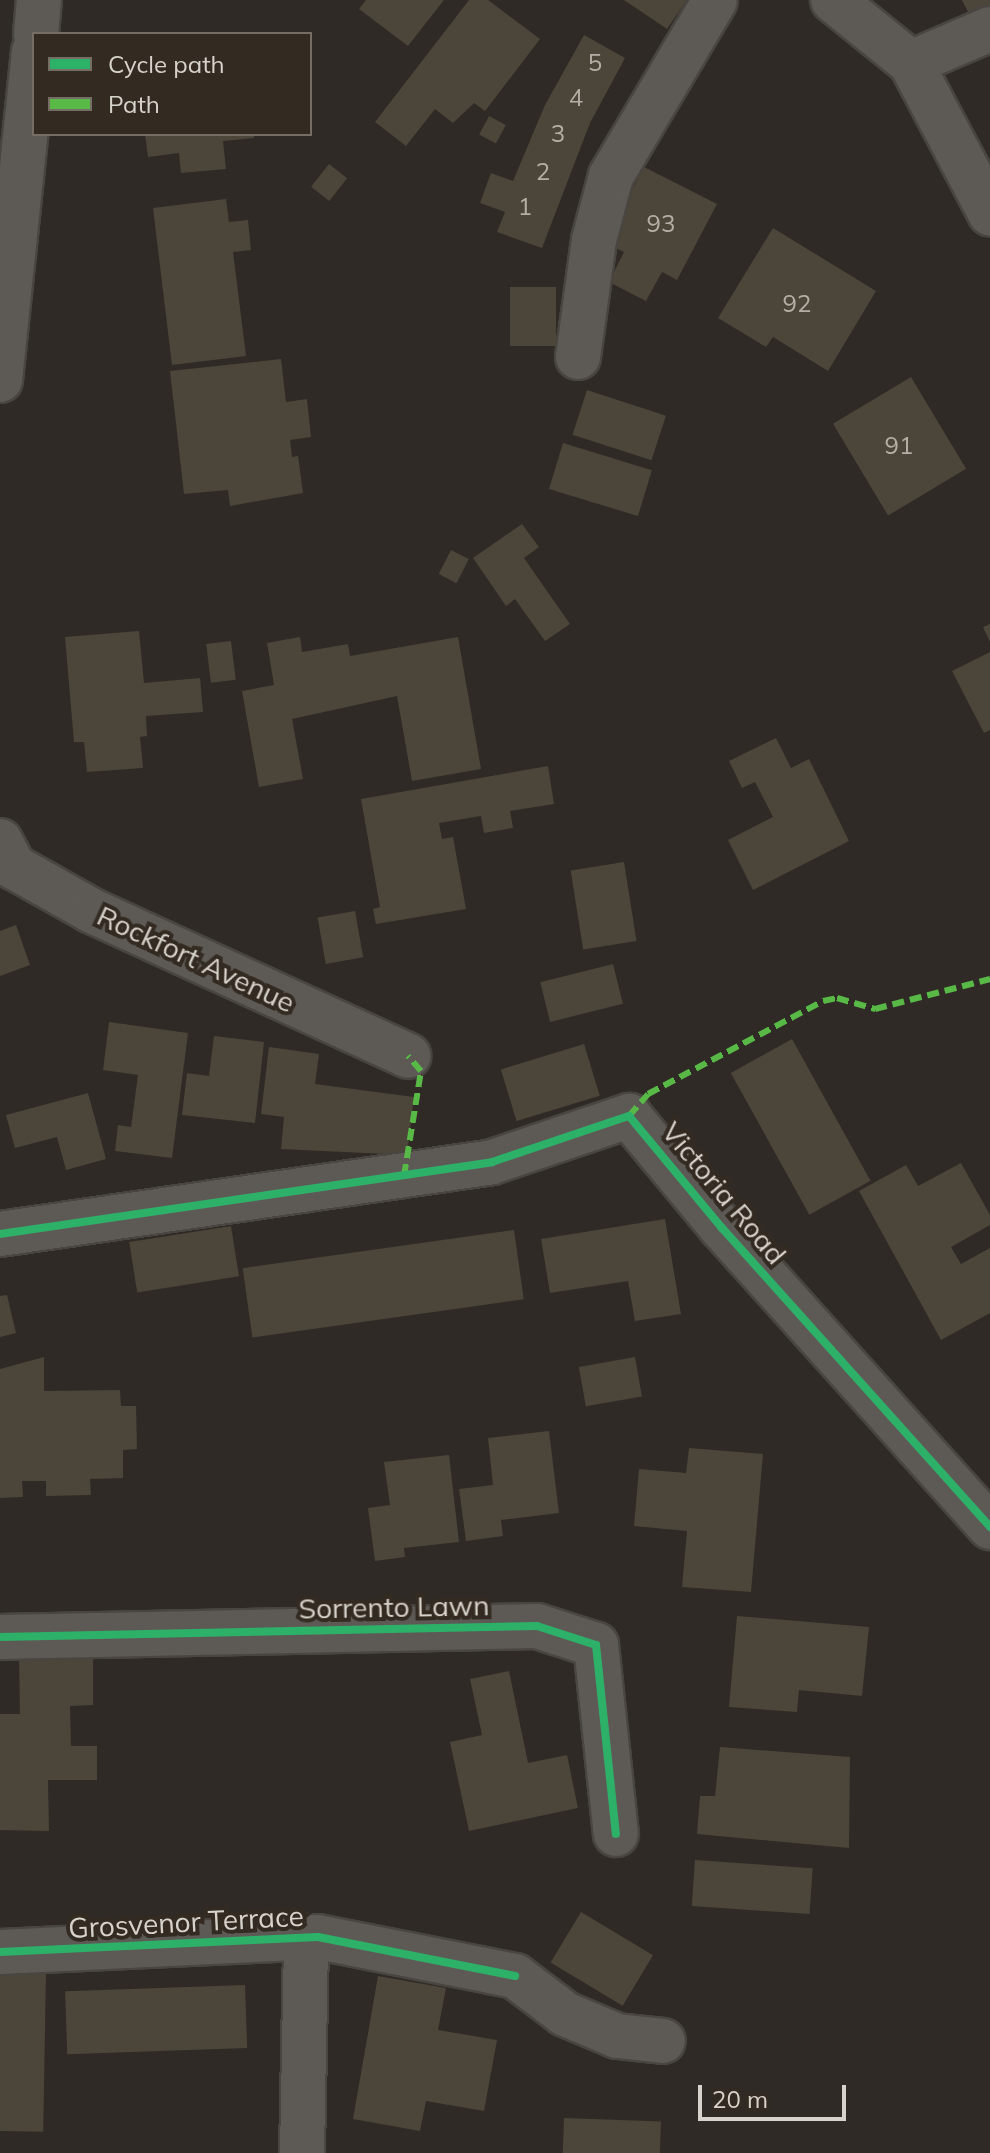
<!DOCTYPE html>
<html>
<head>
<meta charset="utf-8">
<style>
  body { margin:0 }
  #map { position:relative; width:990px; height:2153px; overflow:hidden; background:#2f2a25; font-family:Mulish,sans-serif }
  div>[style] { position:absolute }
  .building>* { inset:0; background:#4c4539; transform-origin:0 0 }
  .roads { filter:drop-shadow(2px 0 #494540) drop-shadow(-2px 0 #494540) drop-shadow(0 2px #494540) drop-shadow(0 -2px #494540) }
  .minor>* { height:44px; margin:-22px; padding:0 22px; transform-origin:22px; border-radius:22px; background:#5d5a56 }
  .quiet>* { height:6px; margin-top:-3px; transform-origin:0; background:repeating-linear-gradient(90deg,#58b947 0 12px,transparent 0 18px) }
  .cycleway>* { height:8px; margin:-4px; padding:0 4px; transform-origin:4px; border-radius:4px; background:#2db169 }
  span { translate:-50% -50%; white-space:nowrap; text-align:center; line-height:1.15; -webkit-text-stroke:8px #332b21; paint-order:stroke }
  .number-label { font-size:24px; color:#b4afa6 }
  .number-label span { -webkit-text-stroke-width:0 }
  .street-label { font-size:28px; color:#d7d2cb }
  .legend { position:absolute; left:32px; top:32px; width:280px; height:104px; box-sizing:border-box; background:#332b21; border:2px solid #756e65; margin:0; padding:10px 14px; list-style:none; font-size:24px; color:#d7d2cb }
  .legend li { display:flex; align-items:center; gap:16px; height:40px }
  .legend b { width:40px; border:2px solid #756e65 }
  .scale { position:absolute; left:698px; top:2085px; width:148px; height:36px; box-sizing:border-box; border:4px solid #d7d2cb; border-top:0; padding-left:10px; font-size:24px; line-height:28px; white-space:nowrap; color:#d7d2cb; -webkit-text-stroke:6px #332b21; paint-order:stroke }
</style>
</head>
<body>
<div id="map">
  <div class="building">
    <i style="clip-path:polygon(366px 0,444px 0,408px 46px,359px 9px)"></i>
    <i style="clip-path:polygon(469px 0,488px 0,540px 39px,485px 111px,474px 103px,453px 123px,435px 109px,406px 146px,375px 122px)"></i>
    <i style="clip-path:polygon(624px 0,687px 0,667px 29px)"></i>
    <i style="clip-path:polygon(962px 0,990px 0,990px 14px,973px 22px)"></i>
    <i style="clip-path:polygon(584px 35px,625px 58px,590px 123px,542px 248px,497px 232px,505px 212px,480px 203px,491px 173px,513px 181px,545px 105px)"></i>
    <i style="left:489px;top:116px;width:19px;height:21px;rotate:28deg"></i>
    <i style="clip-path:polygon(145px 134px,254px 134px,254px 138px,223px 141px,226px 169px,181px 173px,179px 153px,148px 157px)"></i>
    <i style="left:329px;top:164px;width:23px;height:29px;rotate:38deg"></i>
    <i style="clip-path:polygon(644px 167px,717px 204px,677px 280px,662px 272px,646px 301px,609px 282px,624px 252px,605px 243px)"></i>
    <i style="clip-path:polygon(226px 199px,229px 222px,248px 220px,251px 250px,233px 252px,246px 356px,172px 365px,153px 208px)"></i>
    <i style="clip-path:polygon(773px 228px,876px 291px,828px 371px,773px 337px,766px 347px,718px 318px)"></i>
    <i style="left:510px;top:287px;width:46px;height:59px"></i>
    <i style="clip-path:polygon(281px 359px,286px 402px,307px 399px,311px 437px,290px 440px,292px 457px,298px 456px,303px 493px,230px 506px,228px 490px,184px 494px,170px 371px)"></i>
    <i style="left:911px;top:377px;width:107px;height:91px;rotate:59deg"></i>
    <i style="left:587px;top:390px;width:83px;height:47px;rotate:18deg"></i>
    <i style="left:563px;top:443px;width:93px;height:48px;rotate:17deg"></i>
    <i style="clip-path:polygon(522px 524px,539px 547px,524px 558px,570px 624px,545px 641px,515px 599px,506px 606px,473px 558px)"></i>
    <i style="left:451px;top:550px;width:20px;height:27px;rotate:27deg"></i>
    <i style="clip-path:polygon(990px 624px,990px 642px,983px 627px)"></i>
    <i style="clip-path:polygon(139px 631px,144px 683px,200px 678px,203px 712px,146px 716px,147px 736px,140px 737px,143px 768px,87px 772px,84px 742px,74px 742px,65px 637px)"></i>
    <i style="clip-path:polygon(300px 637px,302px 652px,348px 644px,350px 656px,458px 637px,481px 769px,412px 781px,397px 696px,292px 719px,303px 779px,259px 787px,242px 691px,274px 685px,267px 643px)"></i>
    <i style="left:231px;top:641px;width:39px;height:25px;rotate:83deg"></i>
    <i style="clip-path:polygon(990px 652px,990px 730px,984px 733px,952px 671px)"></i>
    <i style="clip-path:polygon(776px 738px,791px 768px,809px 759px,849px 841px,753px 890px,728px 840px,773px 817px,755px 782px,742px 788px,729px 761px)"></i>
    <i style="clip-path:polygon(548px 766px,554px 804px,510px 811px,513px 828px,484px 833px,481px 816px,439px 823px,442px 839px,453px 837px,466px 909px,376px 924px,373px 909px,380px 907px,361px 799px)"></i>
    <i style="left:624px;top:862px;width:80px;height:54px;rotate:81deg"></i>
    <i style="left:355px;top:911px;width:47px;height:38px;rotate:80deg"></i>
    <i style="clip-path:polygon(16px 925px,30px 965px,0 976px,0 931px)"></i>
    <i style="left:613px;top:964px;width:41px;height:75px;rotate:76deg"></i>
    <i style="clip-path:polygon(109px 1022px,188px 1033px,172px 1158px,115px 1151px,118px 1125px,131px 1127px,138px 1075px,103px 1070px)"></i>
    <i style="clip-path:polygon(214px 1036px,264px 1042px,255px 1123px,182px 1115px,187px 1073px,209px 1076px)"></i>
    <i style="left:792px;top:1039px;width:162px;height:70px;rotate:61deg"></i>
    <i style="left:584px;top:1044px;width:54px;height:87px;rotate:73deg"></i>
    <i style="clip-path:polygon(269px 1047px,319px 1054px,315px 1084px,414px 1097px,407px 1155px,281px 1149px,284px 1117px,261px 1114px)"></i>
    <i style="clip-path:polygon(88px 1093px,106px 1159px,66px 1170px,57px 1137px,15px 1148px,6px 1115px)"></i>
    <i style="clip-path:polygon(961px 1163px,990px 1215px,990px 1225px,951px 1247px,961px 1264px,990px 1248px,990px 1313px,941px 1340px,859px 1191px,906px 1165px,918px 1186px)"></i>
    <i style="clip-path:polygon(665px 1219px,681px 1314px,635px 1321px,628px 1281px,550px 1293px,541px 1239px)"></i>
    <i style="left:231px;top:1226px;width:51px;height:103px;rotate:81deg"></i>
    <i style="left:514px;top:1230px;width:70px;height:274px;rotate:82deg"></i>
    <i style="clip-path:polygon(7px 1295px,16px 1333px,0 1337px,0 1296px)"></i>
    <i style="clip-path:polygon(44px 1357px,44px 1391px,120px 1390px,121px 1406px,136px 1406px,137px 1449px,123px 1450px,123px 1478px,90px 1479px,91px 1495px,46px 1496px,46px 1481px,22px 1481px,23px 1497px,0 1498px,0 1369px)"></i>
    <i style="left:635px;top:1357px;width:40px;height:57px;rotate:80deg"></i>
    <i style="clip-path:polygon(549px 1431px,559px 1513px,501px 1520px,503px 1536px,466px 1541px,459px 1489px,493px 1485px,488px 1438px)"></i>
    <i style="clip-path:polygon(689px 1448px,763px 1454px,751px 1592px,682px 1587px,687px 1531px,634px 1526px,639px 1469px,686px 1473px)"></i>
    <i style="clip-path:polygon(449px 1455px,459px 1542px,404px 1548px,405px 1557px,375px 1561px,368px 1508px,390px 1505px,384px 1462px)"></i>
    <i style="clip-path:polygon(737px 1616px,869px 1627px,862px 1696px,799px 1690px,797px 1712px,729px 1707px)"></i>
    <i style="clip-path:polygon(19px 1657px,93px 1657px,93px 1705px,70px 1706px,71px 1746px,97px 1746px,97px 1780px,48px 1780px,49px 1831px,0 1830px,0 1714px,20px 1714px)"></i>
    <i style="clip-path:polygon(509px 1671px,528px 1763px,567px 1755px,578px 1808px,469px 1831px,450px 1742px,482px 1735px,470px 1679px)"></i>
    <i style="clip-path:polygon(720px 1747px,850px 1757px,849px 1848px,697px 1834px,700px 1796px,715px 1796px)"></i>
    <i style="left:695px;top:1860px;width:118px;height:46px;rotate:4deg"></i>
    <i style="left:581px;top:1912px;width:84px;height:59px;rotate:31deg"></i>
    <i style="left:0;top:1971px;width:46px;height:160px;rotate:1deg"></i>
    <i style="clip-path:polygon(378px 1976px,446px 1988px,438px 2030px,497px 2040px,484px 2111px,426px 2101px,420px 2131px,353px 2119px)"></i>
    <i style="left:245px;top:1985px;width:63px;height:180px;rotate:88deg"></i>
    <i style="left:564px;top:2118px;width:97px;height:35px;rotate:2deg"></i>
  </div>
  <div class="roads">
    <div class="minor">
      <i style="left:833px;top:0;width:100px;rotate:38.9deg"></i>
      <i style="left:911px;top:63px;width:170px;rotate:62.2deg"></i>
      <i style="left:36px;top:34px;width:34px;rotate:-85deg"></i>
      <i style="left:911px;top:63px;width:86px;rotate:-23.3deg"></i>
      <i style="left:578px;top:357px;width:118px;rotate:-82.2deg"></i>
      <i style="left:594px;top:240px;width:66px;rotate:-75.1deg"></i>
      <i style="left:611px;top:176px;width:204px;rotate:-59.4deg"></i>
      <i style="left:0;top:380px;width:330px;rotate:-84.1deg"></i>
      <i style="left:0;top:841px;width:30px;rotate:62deg"></i>
      <i style="left:14px;top:867px;width:90px;rotate:29.4deg"></i>
      <i style="left:92px;top:911px;width:348px;rotate:24.6deg"></i>
      <i style="left:0;top:1234px;width:497px;rotate:-8.3deg"></i>
      <i style="left:492px;top:1162px;width:145px;rotate:-18.6deg"></i>
      <i style="left:629px;top:1116px;width:146px;rotate:50.3deg"></i>
      <i style="left:722px;top:1228px;width:402px;rotate:48.1deg"></i>
      <i style="left:0;top:1637px;width:537px;rotate:-1.17deg"></i>
      <i style="left:537px;top:1626px;width:62px;rotate:17.9deg"></i>
      <i style="left:596px;top:1645px;width:190px;rotate:84deg"></i>
      <i style="left:0;top:1952px;width:318px;rotate:-2.7deg"></i>
      <i style="left:318px;top:1937px;width:201px;rotate:11.2deg"></i>
      <i style="left:515px;top:1976px;width:63px;rotate:37.2deg"></i>
      <i style="left:565px;top:2014px;width:56px;rotate:22.9deg"></i>
      <i style="left:617px;top:2036px;width:46px;rotate:6.2deg"></i>
      <i style="left:302px;top:2153px;width:216px;rotate:-88.9deg"></i>
    </div>
  </div>
  <div class="quiet">
    <i style="left:629px;top:1116px;width:29px;rotate:-49deg"></i>
    <i style="left:648px;top:1094px;width:198px;rotate:-28deg"></i>
    <i style="left:823px;top:1001px;width:14px;rotate:-12deg"></i>
    <i style="left:837px;top:998px;width:40px;rotate:16deg"></i>
    <i style="left:875px;top:1009px;width:119px;rotate:-14.6deg"></i>
    <i style="left:404px;top:1176px;width:106px;rotate:-80.8deg"></i>
    <i style="left:421px;top:1071px;width:20px;rotate:-131deg"></i>
  </div>
  <div class="cycleway">
    <i style="left:0;top:1234px;width:497px;rotate:-8.3deg"></i>
    <i style="left:492px;top:1162px;width:145px;rotate:-18.6deg"></i>
    <i style="left:629px;top:1116px;width:146px;rotate:50.3deg"></i>
    <i style="left:722px;top:1228px;width:402px;rotate:48.1deg"></i>
    <i style="left:0;top:1637px;width:537px;rotate:-1.17deg"></i>
    <i style="left:537px;top:1626px;width:62px;rotate:17.9deg"></i>
    <i style="left:596px;top:1645px;width:190px;rotate:84deg"></i>
    <i style="left:0;top:1952px;width:318px;rotate:-2.7deg"></i>
    <i style="left:318px;top:1937px;width:201px;rotate:11.2deg"></i>
  </div>
  <div class="number-label">
    <span style="left:595px;top:63px">5</span>
    <span style="left:576px;top:98px">4</span>
    <span style="left:558px;top:134px">3</span>
    <span style="left:543px;top:172px">2</span>
    <span style="left:525px;top:207px">1</span>
    <span style="left:661px;top:224px">93</span>
    <span style="left:797px;top:304px">92</span>
    <span style="left:899px;top:446px">91</span>
  </div>
  <div class="street-label">
    <span style="left:196px;top:959px;rotate:25deg">Rockfort Avenue</span>
    <span style="left:724px;top:1193px;rotate:50deg">Victoria Road</span>
    <span style="left:394px;top:1607px;rotate:-1deg">Sorrento Lawn</span>
    <span style="left:186px;top:1922px;rotate:-3deg">Grosvenor Terrace</span>
  </div>
  <ul class="legend">
  <li><b style="height:10px;background:#2db169"></b>Cycle path</li>
  <li><b style="height:10px;background:#58b947"></b>Path</li>
  </ul>
  <div class="scale">20 m</div>
</div>
</body>
</html>
